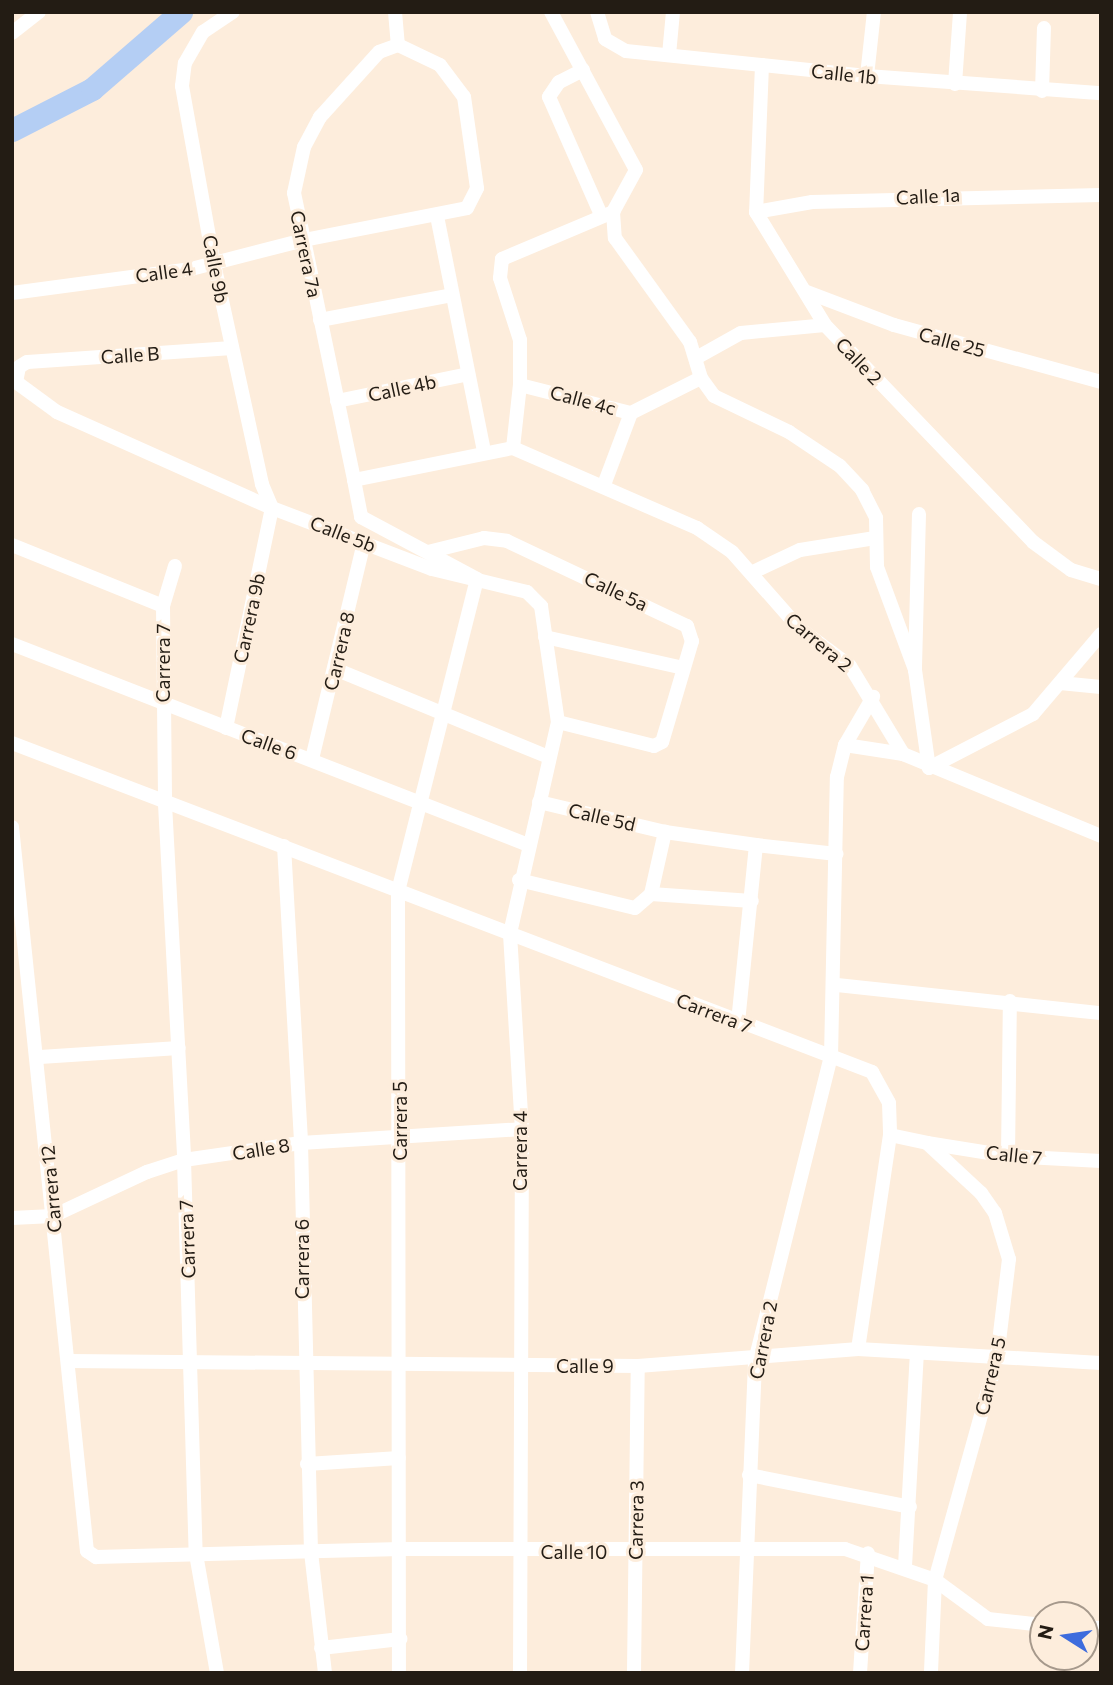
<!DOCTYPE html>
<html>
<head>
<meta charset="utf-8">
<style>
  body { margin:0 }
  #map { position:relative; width:1113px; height:1685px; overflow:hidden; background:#fdeddc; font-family:Commissioner,sans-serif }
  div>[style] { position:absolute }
  .river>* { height:23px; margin:-11.5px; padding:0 11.5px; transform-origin:11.5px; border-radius:11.5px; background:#b4cef4 }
  .street>* { height:14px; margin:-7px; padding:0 7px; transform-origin:7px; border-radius:7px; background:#fff }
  span { translate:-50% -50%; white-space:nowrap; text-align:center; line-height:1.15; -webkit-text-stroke:6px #fdeddc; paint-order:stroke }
  .street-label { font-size:19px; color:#231c14 }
  .frame { position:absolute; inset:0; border:14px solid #231c14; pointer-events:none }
  .north { position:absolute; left:1029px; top:1601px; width:70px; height:70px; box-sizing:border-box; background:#fdeddc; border:2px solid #a6998c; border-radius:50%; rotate:282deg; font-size:19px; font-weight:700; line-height:28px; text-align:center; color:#231c14 }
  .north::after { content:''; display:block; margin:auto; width:24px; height:32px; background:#3e6cdd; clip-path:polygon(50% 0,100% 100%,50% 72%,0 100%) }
</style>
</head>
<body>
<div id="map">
  <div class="river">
    <i style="left:12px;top:130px;width:90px;rotate:-27.1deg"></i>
    <i style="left:92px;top:89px;width:118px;rotate:-40.9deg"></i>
  </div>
  <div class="street">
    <i style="left:395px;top:12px;width:33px;rotate:85deg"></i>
    <i style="left:551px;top:12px;width:179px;rotate:61.7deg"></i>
    <i style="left:636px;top:170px;width:48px;rotate:118.7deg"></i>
    <i style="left:613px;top:212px;width:26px;rotate:86deg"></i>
    <i style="left:615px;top:238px;width:128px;rotate:54.2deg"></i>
    <i style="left:690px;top:342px;width:38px;rotate:73deg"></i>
    <i style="left:701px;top:378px;width:22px;rotate:54deg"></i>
    <i style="left:714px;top:396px;width:83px;rotate:25.6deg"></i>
    <i style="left:789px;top:432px;width:61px;rotate:33.7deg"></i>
    <i style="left:840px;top:466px;width:33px;rotate:47deg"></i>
    <i style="left:862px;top:490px;width:31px;rotate:63deg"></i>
    <i style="left:876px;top:518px;width:49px;rotate:88.8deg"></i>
    <i style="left:877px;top:567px;width:110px;rotate:69.7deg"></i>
    <i style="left:597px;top:12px;width:28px;rotate:73deg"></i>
    <i style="left:605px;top:39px;width:24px;rotate:30deg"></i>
    <i style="left:626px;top:51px;width:242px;rotate:5.9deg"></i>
    <i style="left:867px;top:76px;width:235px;rotate:4.2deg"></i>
    <i style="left:12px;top:33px;width:34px;rotate:-38deg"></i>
    <i style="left:669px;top:55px;width:43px;rotate:-84.7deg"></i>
    <i style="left:762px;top:65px;width:147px;rotate:92.3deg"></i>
    <i style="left:756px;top:212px;width:132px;rotate:58.6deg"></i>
    <i style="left:825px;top:325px;width:301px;rotate:46.2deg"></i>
    <i style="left:1033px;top:542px;width:47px;rotate:36.4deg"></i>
    <i style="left:1071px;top:570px;width:31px;rotate:17deg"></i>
    <i style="left:583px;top:70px;width:27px;rotate:153deg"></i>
    <i style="left:559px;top:82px;width:18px;rotate:124deg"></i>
    <i style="left:549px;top:97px;width:129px;rotate:66.2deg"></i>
    <i style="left:867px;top:76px;width:64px;rotate:-83.8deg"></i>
    <i style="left:955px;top:84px;width:72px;rotate:-86deg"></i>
    <i style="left:1042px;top:91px;width:63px;rotate:-88.2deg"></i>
    <i style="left:756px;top:212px;width:57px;rotate:-10.1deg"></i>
    <i style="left:812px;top:202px;width:289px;rotate:-1.4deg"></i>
    <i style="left:437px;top:216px;width:240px;rotate:78.7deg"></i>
    <i style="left:807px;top:292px;width:93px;rotate:20.8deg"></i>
    <i style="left:894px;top:325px;width:215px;rotate:15.4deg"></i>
    <i style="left:12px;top:293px;width:181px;rotate:-7.6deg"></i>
    <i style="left:191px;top:269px;width:117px;rotate:-14.4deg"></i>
    <i style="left:304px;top:240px;width:166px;rotate:-11.1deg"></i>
    <i style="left:467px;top:208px;width:22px;rotate:-63deg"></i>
    <i style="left:477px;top:188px;width:92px;rotate:-98.1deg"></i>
    <i style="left:464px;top:97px;width:40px;rotate:-127deg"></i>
    <i style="left:440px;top:65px;width:47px;rotate:-154.5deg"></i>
    <i style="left:398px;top:45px;width:20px;rotate:160deg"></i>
    <i style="left:379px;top:52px;width:88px;rotate:132.2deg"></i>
    <i style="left:320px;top:117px;width:34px;rotate:118deg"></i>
    <i style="left:304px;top:147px;width:47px;rotate:102.3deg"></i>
    <i style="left:294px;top:193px;width:48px;rotate:78deg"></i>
    <i style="left:304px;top:240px;width:245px;rotate:78.2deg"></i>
    <i style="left:354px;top:480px;width:38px;rotate:79deg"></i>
    <i style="left:361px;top:517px;width:132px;rotate:28.1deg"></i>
    <i style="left:477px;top:579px;width:322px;rotate:104.2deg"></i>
    <i style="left:398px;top:891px;width:782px;rotate:89.93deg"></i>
    <i style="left:320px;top:320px;width:134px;rotate:-10.7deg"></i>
    <i style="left:232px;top:348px;width:205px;rotate:176.1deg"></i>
    <i style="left:27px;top:362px;width:9px;rotate:148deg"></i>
    <i style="left:19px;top:367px;width:15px;rotate:101deg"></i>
    <i style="left:16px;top:382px;width:51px;rotate:36.2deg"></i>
    <i style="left:57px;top:412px;width:235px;rotate:24.1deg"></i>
    <i style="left:272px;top:508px;width:171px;rotate:20.9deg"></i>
    <i style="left:432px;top:569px;width:98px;rotate:13.6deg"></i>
    <i style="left:527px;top:592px;width:20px;rotate:45deg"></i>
    <i style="left:541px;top:606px;width:117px;rotate:81.7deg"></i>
    <i style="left:558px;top:722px;width:217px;rotate:102.8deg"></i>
    <i style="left:510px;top:934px;width:195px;rotate:86.5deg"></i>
    <i style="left:522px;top:1129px;width:544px;rotate:90.21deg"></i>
    <i style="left:696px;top:358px;width:51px;rotate:-29.1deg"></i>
    <i style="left:741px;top:333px;width:84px;rotate:-5.4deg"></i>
    <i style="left:520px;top:385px;width:45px;rotate:-90deg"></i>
    <i style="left:520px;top:340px;width:65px;rotate:-107.9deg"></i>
    <i style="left:500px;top:278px;width:19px;rotate:-84deg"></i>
    <i style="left:502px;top:259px;width:121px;rotate:-22.9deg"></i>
    <i style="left:337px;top:401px;width:134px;rotate:-11.6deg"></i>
    <i style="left:631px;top:413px;width:78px;rotate:-26.6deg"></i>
    <i style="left:513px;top:448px;width:63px;rotate:-83.7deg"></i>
    <i style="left:520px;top:385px;width:114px;rotate:14.2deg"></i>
    <i style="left:631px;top:413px;width:77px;rotate:110.6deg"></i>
    <i style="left:354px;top:480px;width:162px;rotate:-11.4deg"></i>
    <i style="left:513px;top:448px;width:201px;rotate:23.5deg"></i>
    <i style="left:697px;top:528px;width:42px;rotate:34.4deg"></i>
    <i style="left:732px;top:552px;width:103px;rotate:48.6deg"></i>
    <i style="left:800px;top:629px;width:62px;rotate:36.5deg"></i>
    <i style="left:850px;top:666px;width:103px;rotate:58.9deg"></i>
    <i style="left:903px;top:754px;width:214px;rotate:22.5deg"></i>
    <i style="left:919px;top:514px;width:156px;rotate:91.5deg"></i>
    <i style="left:915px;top:670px;width:99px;rotate:81.9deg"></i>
    <i style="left:929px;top:768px;width:117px;rotate:-27.4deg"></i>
    <i style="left:1033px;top:714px;width:105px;rotate:-49.6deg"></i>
    <i style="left:12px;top:545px;width:163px;rotate:22deg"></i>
    <i style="left:428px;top:552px;width:58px;rotate:-14deg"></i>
    <i style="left:484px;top:538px;width:23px;rotate:7deg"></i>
    <i style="left:507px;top:541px;width:199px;rotate:25.3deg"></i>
    <i style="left:687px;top:626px;width:16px;rotate:72deg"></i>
    <i style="left:692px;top:641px;width:105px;rotate:106.5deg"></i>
    <i style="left:662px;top:742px;width:9px;rotate:153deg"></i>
    <i style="left:654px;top:746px;width:99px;rotate:-166deg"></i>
    <i style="left:175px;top:566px;width:42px;rotate:106.7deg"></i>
    <i style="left:163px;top:606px;width:198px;rotate:89.4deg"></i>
    <i style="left:165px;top:804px;width:357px;rotate:86.9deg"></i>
    <i style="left:184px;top:1160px;width:394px;rotate:88.3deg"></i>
    <i style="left:196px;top:1554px;width:121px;rotate:80deg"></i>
    <i style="left:753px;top:572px;width:52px;rotate:-25.1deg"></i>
    <i style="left:800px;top:550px;width:76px;rotate:-9.1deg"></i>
    <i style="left:545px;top:637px;width:142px;rotate:12.6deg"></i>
    <i style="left:12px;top:644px;width:552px;rotate:21.26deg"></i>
    <i style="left:335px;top:669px;width:230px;rotate:22.4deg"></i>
    <i style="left:1060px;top:683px;width:41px;rotate:5.6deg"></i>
    <i style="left:226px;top:728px;width:225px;rotate:-78.2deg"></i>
    <i style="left:272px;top:508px;width:26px;rotate:-113deg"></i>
    <i style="left:262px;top:484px;width:225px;rotate:-102.3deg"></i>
    <i style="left:214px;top:264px;width:181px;rotate:-100.2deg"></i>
    <i style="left:182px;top:86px;width:23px;rotate:-83deg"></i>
    <i style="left:185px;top:63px;width:36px;rotate:-60deg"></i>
    <i style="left:203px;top:32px;width:36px;rotate:-34deg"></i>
    <i style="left:12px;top:743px;width:921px;rotate:20.93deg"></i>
    <i style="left:872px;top:1072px;width:35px;rotate:61deg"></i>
    <i style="left:889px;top:1103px;width:32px;rotate:88deg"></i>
    <i style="left:890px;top:1135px;width:216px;rotate:98.5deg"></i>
    <i style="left:845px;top:745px;width:59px;rotate:8.8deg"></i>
    <i style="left:312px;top:759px;width:223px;rotate:-76.5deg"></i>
    <i style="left:539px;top:802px;width:130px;rotate:13.4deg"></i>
    <i style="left:665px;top:832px;width:92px;rotate:8.1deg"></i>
    <i style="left:756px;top:845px;width:178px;rotate:95.8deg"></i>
    <i style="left:12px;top:827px;width:728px;rotate:84.09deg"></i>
    <i style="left:87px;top:1551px;width:11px;rotate:34deg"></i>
    <i style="left:96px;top:1557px;width:305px;rotate:-1.5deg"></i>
    <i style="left:401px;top:1549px;width:444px"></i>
    <i style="left:845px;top:1549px;width:95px;rotate:19deg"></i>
    <i style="left:935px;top:1580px;width:66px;rotate:36.3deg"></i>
    <i style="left:988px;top:1619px;width:55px;rotate:6.2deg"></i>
    <i style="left:756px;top:845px;width:81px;rotate:6.4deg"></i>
    <i style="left:284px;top:846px;width:297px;rotate:86.7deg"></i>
    <i style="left:301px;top:1143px;width:409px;rotate:88.6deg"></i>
    <i style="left:311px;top:1552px;width:122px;rotate:83.4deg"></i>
    <i style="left:519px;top:880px;width:119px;rotate:13.6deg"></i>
    <i style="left:635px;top:908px;width:21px;rotate:-41deg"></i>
    <i style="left:651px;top:894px;width:64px;rotate:-77.3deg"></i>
    <i style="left:651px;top:894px;width:101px;rotate:4deg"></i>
    <i style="left:837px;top:985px;width:265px;rotate:6.1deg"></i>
    <i style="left:40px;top:1057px;width:139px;rotate:-3.7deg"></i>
    <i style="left:890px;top:1135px;width:38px;rotate:12deg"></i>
    <i style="left:927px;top:1143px;width:74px;rotate:42.8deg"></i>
    <i style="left:981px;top:1193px;width:24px;rotate:55deg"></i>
    <i style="left:995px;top:1213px;width:48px;rotate:73.1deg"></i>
    <i style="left:1009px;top:1259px;width:100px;rotate:96.9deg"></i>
    <i style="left:997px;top:1358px;width:230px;rotate:105.6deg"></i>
    <i style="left:935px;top:1580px;width:93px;rotate:92.5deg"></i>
    <i style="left:927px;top:1143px;width:82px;rotate:9.1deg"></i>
    <i style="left:1008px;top:1156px;width:93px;rotate:3.1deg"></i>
    <i style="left:1008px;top:1156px;width:155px;rotate:-89.3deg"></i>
    <i style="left:12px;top:1218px;width:41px;rotate:-2.8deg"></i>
    <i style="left:53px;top:1216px;width:104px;rotate:-25.1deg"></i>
    <i style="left:147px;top:1172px;width:39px;rotate:-18deg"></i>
    <i style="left:184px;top:1160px;width:118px;rotate:-8.3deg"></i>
    <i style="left:301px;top:1143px;width:221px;rotate:-3.6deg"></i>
    <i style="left:69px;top:1361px;width:569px;rotate:0.5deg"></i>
    <i style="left:638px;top:1366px;width:221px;rotate:-4.4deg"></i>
    <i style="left:858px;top:1349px;width:243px;rotate:3.3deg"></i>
    <i style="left:307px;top:1464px;width:92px;rotate:-3.7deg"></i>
    <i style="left:749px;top:1475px;width:164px;rotate:11.2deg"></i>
    <i style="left:905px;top:1566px;width:213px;rotate:-86.8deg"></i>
    <i style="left:1085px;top:1627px;width:16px;rotate:4deg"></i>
    <i style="left:321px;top:1648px;width:80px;rotate:-6.5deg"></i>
    <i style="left:634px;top:1673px;width:307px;rotate:-89.3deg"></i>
    <i style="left:742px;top:1673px;width:312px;rotate:-87.6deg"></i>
    <i style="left:755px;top:1361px;width:313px;rotate:-76deg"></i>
    <i style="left:831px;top:1057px;width:280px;rotate:-88.8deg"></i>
    <i style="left:837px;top:777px;width:33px;rotate:-76deg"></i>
    <i style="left:845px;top:745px;width:56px;rotate:-59.7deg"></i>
    <i style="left:860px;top:1673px;width:120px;rotate:-86.2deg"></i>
  </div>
  <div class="street-label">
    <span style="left:844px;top:74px;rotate:6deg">Calle 1b</span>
    <span style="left:928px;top:196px;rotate:-3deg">Calle 1a</span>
    <span style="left:306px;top:254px;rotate:78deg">Carrera 7a</span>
    <span style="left:216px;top:269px;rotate:79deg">Calle 9b</span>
    <span style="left:164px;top:272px;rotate:-8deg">Calle 4</span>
    <span style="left:952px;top:342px;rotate:15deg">Calle 25</span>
    <span style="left:130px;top:355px;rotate:-4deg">Calle B</span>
    <span style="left:859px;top:361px;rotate:46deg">Calle 2</span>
    <span style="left:402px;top:388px;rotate:-12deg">Calle 4b</span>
    <span style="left:583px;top:400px;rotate:15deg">Calle 4c</span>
    <span style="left:343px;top:534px;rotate:21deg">Calle 5b</span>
    <span style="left:616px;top:591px;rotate:25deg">Calle 5a</span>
    <span style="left:249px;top:618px;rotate:-78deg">Carrera 9b</span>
    <span style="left:819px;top:642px;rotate:40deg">Carrera 2</span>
    <span style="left:339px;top:651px;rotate:-77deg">Carrera 8</span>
    <span style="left:163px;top:663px;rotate:-90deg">Carrera 7</span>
    <span style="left:269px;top:744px;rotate:20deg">Calle 6</span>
    <span style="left:602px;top:817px;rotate:13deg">Calle 5d</span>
    <span style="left:714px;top:1013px;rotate:21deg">Carrera 7</span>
    <span style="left:400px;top:1121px;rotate:-90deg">Carrera 5</span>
    <span style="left:261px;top:1149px;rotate:-9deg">Calle 8</span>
    <span style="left:520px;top:1151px;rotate:-90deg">Carrera 4</span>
    <span style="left:1014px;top:1155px;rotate:6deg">Calle 7</span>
    <span style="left:51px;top:1189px;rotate:-95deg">Carrera 12</span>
    <span style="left:187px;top:1239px;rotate:-92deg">Carrera 7</span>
    <span style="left:302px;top:1259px;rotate:-90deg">Carrera 6</span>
    <span style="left:763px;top:1340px;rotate:-79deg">Carrera 2</span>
    <span style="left:585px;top:1366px">Calle 9</span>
    <span style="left:990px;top:1376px;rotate:-77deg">Carrera 5</span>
    <span style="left:636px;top:1520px;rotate:-89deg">Carrera 3</span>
    <span style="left:574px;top:1552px">Calle 10</span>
    <span style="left:864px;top:1613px;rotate:-86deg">Carrera 1</span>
  </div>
  <div class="frame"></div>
  <div class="north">N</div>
</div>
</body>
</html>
